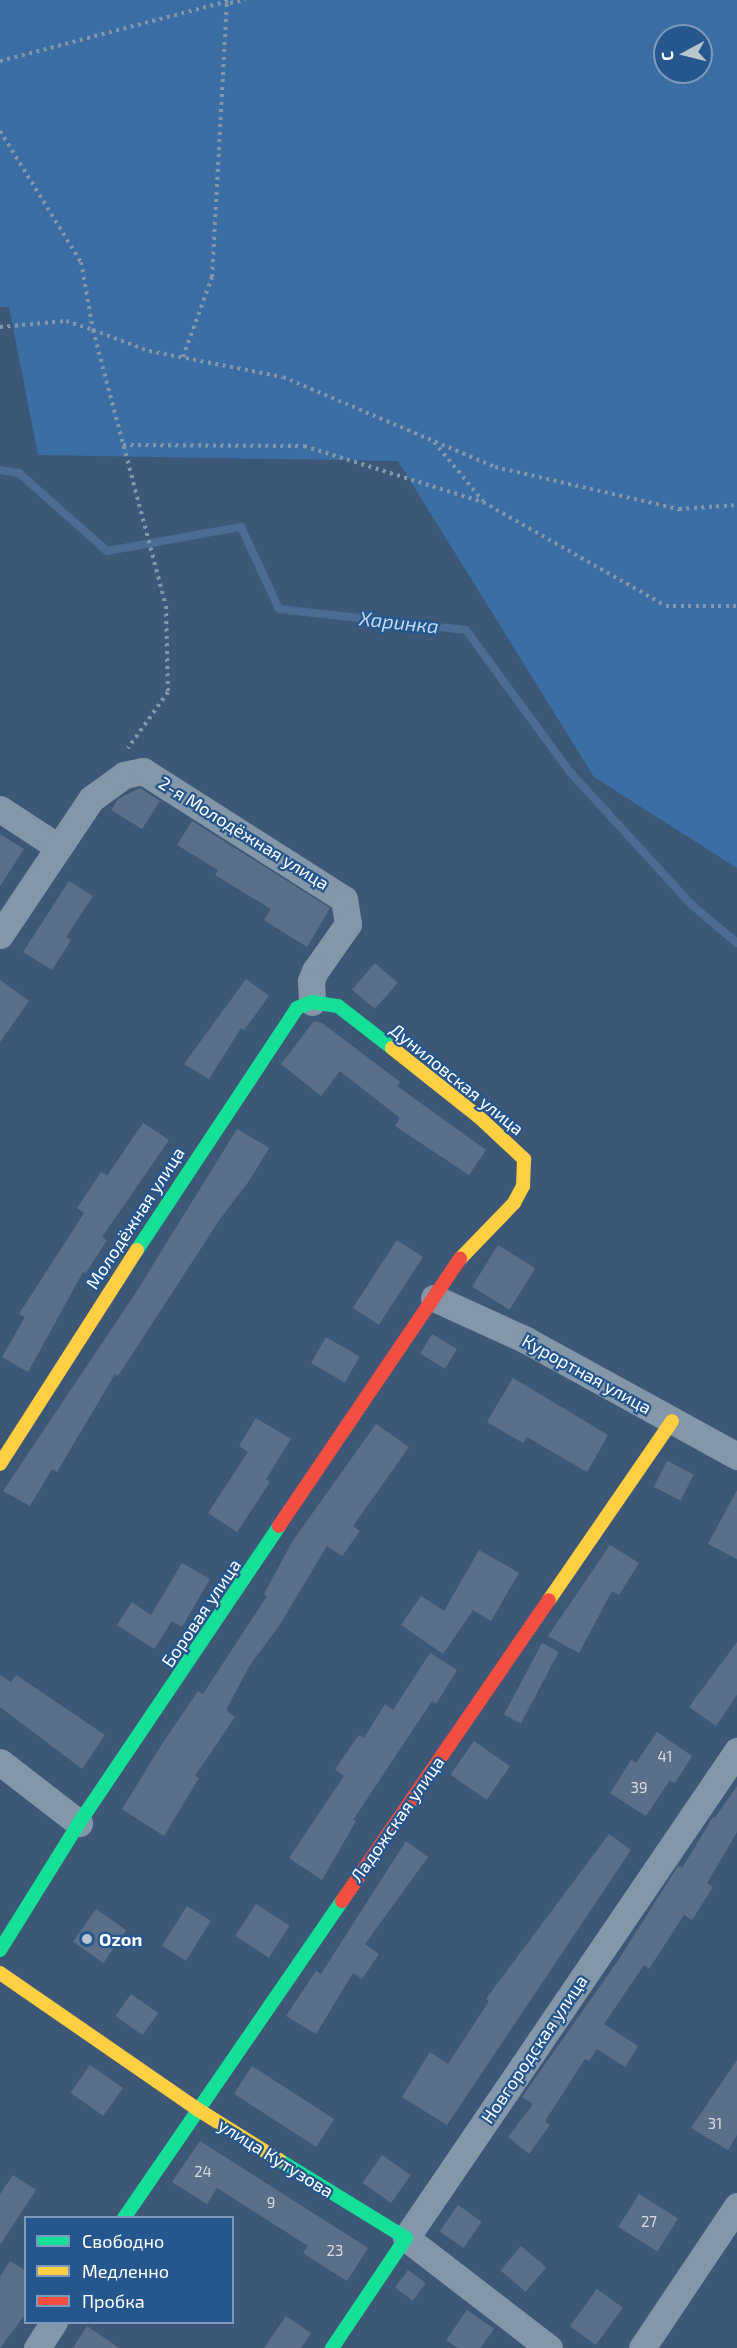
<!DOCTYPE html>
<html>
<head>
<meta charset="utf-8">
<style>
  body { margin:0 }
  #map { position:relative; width:737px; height:2348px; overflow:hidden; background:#3d5876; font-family:"Exo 2",sans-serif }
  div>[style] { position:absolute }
  .green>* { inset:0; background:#3a6ea4 }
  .stream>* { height:8px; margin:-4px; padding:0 4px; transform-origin:4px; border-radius:4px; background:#4b6d93 }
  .building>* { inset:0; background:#5b7088; transform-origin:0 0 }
  .path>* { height:4px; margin-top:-2px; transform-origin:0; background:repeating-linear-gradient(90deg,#8497a9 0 3px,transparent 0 7.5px) }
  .street>* { height:27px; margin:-13.5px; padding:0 13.5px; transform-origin:13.5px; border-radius:13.5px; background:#8497a9 }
  .fast>* { height:14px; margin:-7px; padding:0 7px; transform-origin:7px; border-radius:7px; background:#16e098 }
  .slow>* { height:14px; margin:-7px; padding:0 7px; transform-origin:7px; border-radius:7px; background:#ffcf43 }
  .jam>* { height:14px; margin:-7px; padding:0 7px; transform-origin:7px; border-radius:7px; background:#f24e42 }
  .dots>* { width:16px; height:16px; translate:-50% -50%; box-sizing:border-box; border:3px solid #25578e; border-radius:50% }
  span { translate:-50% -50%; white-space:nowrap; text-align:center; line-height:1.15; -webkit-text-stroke:4.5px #25578e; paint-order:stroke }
  .number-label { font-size:15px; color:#d6dbe1 }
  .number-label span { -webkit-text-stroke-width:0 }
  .street-label { font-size:18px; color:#fff }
  .poi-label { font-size:18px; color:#fff; font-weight:700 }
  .left { translate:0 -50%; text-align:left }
  .water-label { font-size:20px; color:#c1d9f2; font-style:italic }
  .legend { position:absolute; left:24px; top:2216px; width:210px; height:108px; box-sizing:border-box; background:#25578e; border:2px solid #7c9abb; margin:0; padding:8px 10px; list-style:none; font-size:18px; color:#fff }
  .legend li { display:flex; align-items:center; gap:12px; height:30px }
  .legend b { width:30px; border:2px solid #7c9abb }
  .north { position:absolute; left:653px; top:24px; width:60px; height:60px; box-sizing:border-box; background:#25578e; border:2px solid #7c9abb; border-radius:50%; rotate:263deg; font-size:16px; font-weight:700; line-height:24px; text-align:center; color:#fff }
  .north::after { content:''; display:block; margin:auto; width:21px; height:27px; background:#bbc5cf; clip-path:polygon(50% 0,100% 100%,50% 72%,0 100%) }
</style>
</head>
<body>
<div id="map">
  <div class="green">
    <i style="clip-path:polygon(evenodd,0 0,737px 0,737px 868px,594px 777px,398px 461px,38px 455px,9px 307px,0 307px,0 0,665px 36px,701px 36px,701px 72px,665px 72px,665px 36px)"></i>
  </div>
  <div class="stream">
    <i style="left:0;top:470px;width:19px;rotate:9deg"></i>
    <i style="left:19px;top:473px;width:118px;rotate:41.6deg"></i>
    <i style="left:107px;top:551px;width:136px;rotate:-10.2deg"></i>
    <i style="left:241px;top:527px;width:90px;rotate:65.1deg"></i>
    <i style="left:279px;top:609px;width:188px;rotate:6.4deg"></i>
    <i style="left:466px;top:630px;width:176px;rotate:53.8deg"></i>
    <i style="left:570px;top:772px;width:180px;rotate:47.5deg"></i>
    <i style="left:692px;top:905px;width:59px;rotate:40.2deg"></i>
  </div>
  <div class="building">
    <i style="clip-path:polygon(140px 788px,160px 801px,142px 829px,111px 810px,118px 799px)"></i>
    <i style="clip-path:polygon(192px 821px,330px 908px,307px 947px,264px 920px,271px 909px,215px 875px,218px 870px,177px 845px)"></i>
    <i style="clip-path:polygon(0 834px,24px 849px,0 886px)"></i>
    <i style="clip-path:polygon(69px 881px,93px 896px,66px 937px,71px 940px,52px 970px,23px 952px)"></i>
    <i style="left:375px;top:963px;width:30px;height:35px;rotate:41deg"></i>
    <i style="clip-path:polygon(246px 979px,269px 996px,244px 1030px,241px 1028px,209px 1079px,184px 1064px)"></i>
    <i style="clip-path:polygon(0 980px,29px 1001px,0 1042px)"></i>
    <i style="clip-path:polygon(314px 1021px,322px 1023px,400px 1082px,397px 1086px,486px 1150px,469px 1175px,395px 1126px,400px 1118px,340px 1071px,321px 1096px,281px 1064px)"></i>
    <i style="clip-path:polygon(143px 1123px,169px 1140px,102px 1237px,107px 1240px,86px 1273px,83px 1272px,28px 1372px,2px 1357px,25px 1317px,19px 1314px,84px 1213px,77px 1208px,101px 1172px,107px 1176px)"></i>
    <i style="clip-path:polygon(237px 1129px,269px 1148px,249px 1181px,220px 1219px,118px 1376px,115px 1374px,57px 1472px,52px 1469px,30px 1506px,3px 1491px,135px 1294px)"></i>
    <i style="left:397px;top:1240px;width:31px;height:81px;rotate:33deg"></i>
    <i style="left:498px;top:1245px;width:44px;height:49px;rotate:32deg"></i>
    <i style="left:432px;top:1334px;width:29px;height:23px;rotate:31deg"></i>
    <i style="left:326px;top:1337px;width:39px;height:30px;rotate:30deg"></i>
    <i style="clip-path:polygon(513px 1378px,608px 1435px,587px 1472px,527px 1437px,523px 1443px,487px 1422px)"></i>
    <i style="clip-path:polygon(256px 1418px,291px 1439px,266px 1479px,270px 1482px,237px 1532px,208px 1513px,248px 1452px,239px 1446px)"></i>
    <i style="clip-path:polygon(376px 1424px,409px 1447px,353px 1526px,360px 1531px,342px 1556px,327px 1546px,279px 1626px,250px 1665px,226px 1710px,235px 1717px,195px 1776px,199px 1778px,164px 1836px,122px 1809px,162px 1744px,198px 1691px,203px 1694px,267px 1596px,264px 1594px,292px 1542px)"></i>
    <i style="left:667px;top:1461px;width:30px;height:29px;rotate:27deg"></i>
    <i style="clip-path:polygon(737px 1490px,737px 1559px,708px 1544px)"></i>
    <i style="clip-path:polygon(610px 1545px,639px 1563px,619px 1595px,612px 1591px,579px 1653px,548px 1636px)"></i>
    <i style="clip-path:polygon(479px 1550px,519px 1573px,491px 1621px,473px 1610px,443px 1654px,401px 1625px,421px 1596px,444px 1611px)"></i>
    <i style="clip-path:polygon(182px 1563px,210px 1579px,182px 1627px,172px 1621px,154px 1649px,117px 1625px,132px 1602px,151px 1615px)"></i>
    <i style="clip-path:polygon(737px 1642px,737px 1695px,716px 1726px,689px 1707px)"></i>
    <i style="left:542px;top:1643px;width:19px;height:81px;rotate:28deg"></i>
    <i style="clip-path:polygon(430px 1653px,457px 1670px,436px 1704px,432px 1701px,353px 1820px,356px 1821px,322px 1880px,289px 1858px,344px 1776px,335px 1769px,359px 1735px,364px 1738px,385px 1704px,393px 1710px)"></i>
    <i style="clip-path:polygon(0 1675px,11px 1682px,16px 1675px,105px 1735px,82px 1769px,0 1707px)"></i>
    <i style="clip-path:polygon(657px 1732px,692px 1756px,675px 1783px,670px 1780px,646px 1816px,610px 1793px,631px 1760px,636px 1763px)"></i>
    <i style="left:474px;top:1741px;width:44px;height:41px;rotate:35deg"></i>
    <i style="clip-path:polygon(737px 1786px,737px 1832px,707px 1883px,713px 1887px,692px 1920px,684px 1915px,649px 1969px,644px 1965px,604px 2024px,638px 2046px,625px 2067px,597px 2049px,589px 2061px,585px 2059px,545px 2121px,550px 2125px,529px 2154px,508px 2137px,533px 2104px,522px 2097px,617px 1962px,678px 1866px,682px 1868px,713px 1817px,715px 1818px)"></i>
    <i style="clip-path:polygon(609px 1834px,631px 1850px,447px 2125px,402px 2097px,430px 2052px,448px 2064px,489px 2001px,486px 1999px)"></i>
    <i style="clip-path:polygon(406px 1841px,428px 1857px,365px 1944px,379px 1954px,362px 1979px,353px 1973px,316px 2034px,286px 2016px,316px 1971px,321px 1974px)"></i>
    <i style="left:256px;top:1904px;width:40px;height:38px;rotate:33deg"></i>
    <i style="left:187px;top:1906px;width:28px;height:47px;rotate:32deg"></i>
    <i style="left:96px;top:1909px;width:37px;height:40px;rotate:35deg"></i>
    <i style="left:131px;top:1994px;width:33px;height:27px;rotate:35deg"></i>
    <i style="clip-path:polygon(737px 2060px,737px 2135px,728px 2150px,691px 2128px)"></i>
    <i style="left:90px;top:2065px;width:40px;height:34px;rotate:35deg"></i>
    <i style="left:252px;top:2066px;width:98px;height:33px;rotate:33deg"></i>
    <i style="clip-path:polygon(200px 2141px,368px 2248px,347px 2281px,303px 2253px,308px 2246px,217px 2188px,207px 2204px,172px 2182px)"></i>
    <i style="left:382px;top:2155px;width:35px;height:34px;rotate:35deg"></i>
    <i style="clip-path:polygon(13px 2175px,36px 2190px,0 2245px,0 2194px)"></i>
    <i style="left:639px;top:2194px;width:46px;height:39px;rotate:32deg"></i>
    <i style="left:458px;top:2205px;width:29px;height:32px;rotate:35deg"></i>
    <i style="left:521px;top:2246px;width:33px;height:32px;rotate:40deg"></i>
    <i style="clip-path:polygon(10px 2261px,26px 2271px,26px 2313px,0 2348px,0 2277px)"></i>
    <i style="left:408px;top:2270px;width:22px;height:22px;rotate:36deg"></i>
    <i style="left:597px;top:2289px;width:32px;height:46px;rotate:36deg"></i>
    <i style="clip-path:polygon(467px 2310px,494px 2329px,480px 2348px,458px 2348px,446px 2340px)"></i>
    <i style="clip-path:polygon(286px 2316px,311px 2333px,301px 2348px,264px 2348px)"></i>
    <i style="clip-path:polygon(87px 2326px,119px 2348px,73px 2348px)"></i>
  </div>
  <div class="path">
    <i style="left:230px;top:3px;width:16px;rotate:-11deg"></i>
    <i style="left:0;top:61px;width:240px;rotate:-14.7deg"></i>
    <i style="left:0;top:131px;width:154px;rotate:58.3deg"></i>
    <i style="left:81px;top:262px;width:69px;rotate:80deg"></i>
    <i style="left:93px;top:330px;width:60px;rotate:20.6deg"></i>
    <i style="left:149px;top:351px;width:136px;rotate:11deg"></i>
    <i style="left:283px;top:377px;width:230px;rotate:23deg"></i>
    <i style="left:495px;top:467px;width:189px;rotate:12.9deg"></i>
    <i style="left:679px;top:509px;width:58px;rotate:-3.9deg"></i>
    <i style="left:0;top:327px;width:66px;rotate:-5.2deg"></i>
    <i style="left:66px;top:321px;width:28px;rotate:18deg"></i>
    <i style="left:93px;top:330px;width:285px;rotate:75.2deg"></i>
    <i style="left:166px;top:606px;width:86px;rotate:88.7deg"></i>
    <i style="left:168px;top:692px;width:69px;rotate:125.5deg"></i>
    <i style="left:183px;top:357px;width:85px;rotate:-70.1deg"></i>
    <i style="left:212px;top:277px;width:277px;rotate:-86.9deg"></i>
    <i style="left:434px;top:442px;width:77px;rotate:50.3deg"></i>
    <i style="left:123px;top:445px;width:181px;rotate:0.3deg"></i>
    <i style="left:304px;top:446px;width:188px;rotate:17.4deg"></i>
    <i style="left:483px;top:502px;width:210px;rotate:29.6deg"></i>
    <i style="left:666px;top:606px;width:71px"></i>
  </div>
  <div class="street">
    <i style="left:0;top:809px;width:69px;rotate:33.2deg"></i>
    <i style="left:0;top:935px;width:164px;rotate:-56.2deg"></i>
    <i style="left:91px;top:799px;width:41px;rotate:-36deg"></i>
    <i style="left:124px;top:775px;width:19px;rotate:-12deg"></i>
    <i style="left:143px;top:771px;width:238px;rotate:32.5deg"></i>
    <i style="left:344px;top:899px;width:25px;rotate:81deg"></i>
    <i style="left:348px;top:924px;width:57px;rotate:125.1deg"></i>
    <i style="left:315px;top:971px;width:11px;rotate:112deg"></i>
    <i style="left:311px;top:981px;width:21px;rotate:87deg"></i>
    <i style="left:434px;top:1298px;width:101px;rotate:24.5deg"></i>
    <i style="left:526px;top:1340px;width:241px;rotate:28.8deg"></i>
    <i style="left:0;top:1762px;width:100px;rotate:37.7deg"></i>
    <i style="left:37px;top:2348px;width:31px;rotate:-57deg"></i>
    <i style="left:549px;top:2348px;width:180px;rotate:-142.4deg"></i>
    <i style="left:406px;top:2238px;width:589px;rotate:-55.8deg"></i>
    <i style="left:642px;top:2348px;width:171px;rotate:-56.2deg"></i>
  </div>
  <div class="fast">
    <i style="left:137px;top:1250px;width:290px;rotate:-56.5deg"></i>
    <i style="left:297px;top:1008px;width:16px;rotate:-22deg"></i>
    <i style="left:312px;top:1002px;width:26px;rotate:9deg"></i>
    <i style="left:338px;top:1006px;width:68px;rotate:37.9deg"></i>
    <i style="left:0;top:1950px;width:150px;rotate:-58.1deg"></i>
    <i style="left:79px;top:1823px;width:358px;rotate:-56deg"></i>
    <i style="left:279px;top:2160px;width:149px;rotate:31.6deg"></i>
    <i style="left:406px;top:2238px;width:133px;rotate:123.9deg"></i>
    <i style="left:124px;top:2218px;width:385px;rotate:-55.5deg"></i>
  </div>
  <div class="slow">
    <i style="left:392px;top:1048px;width:111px;rotate:38.4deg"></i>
    <i style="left:479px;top:1117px;width:62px;rotate:43deg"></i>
    <i style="left:524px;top:1159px;width:27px;rotate:92deg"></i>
    <i style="left:523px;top:1186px;width:19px;rotate:118deg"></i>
    <i style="left:514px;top:1203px;width:78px;rotate:134deg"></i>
    <i style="left:0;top:1464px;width:254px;rotate:-57.4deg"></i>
    <i style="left:549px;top:1600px;width:217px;rotate:-55.5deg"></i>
    <i style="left:0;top:1973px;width:239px;rotate:34.6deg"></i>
    <i style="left:197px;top:2109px;width:97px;rotate:31.9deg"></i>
  </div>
  <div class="jam">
    <i style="left:279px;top:1526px;width:323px;rotate:-55.9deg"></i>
    <i style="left:342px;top:1901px;width:365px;rotate:-55.5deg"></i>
  </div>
  <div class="dots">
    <i style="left:87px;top:1939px;background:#bbc5cf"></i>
  </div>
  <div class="number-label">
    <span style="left:665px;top:1757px">41</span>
    <span style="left:639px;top:1788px">39</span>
    <span style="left:715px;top:2124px">31</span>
    <span style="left:203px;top:2172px">24</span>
    <span style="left:271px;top:2203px">9</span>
    <span style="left:649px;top:2222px">27</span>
    <span style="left:335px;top:2251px">23</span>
  </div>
  <div class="street-label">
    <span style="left:244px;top:833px;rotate:32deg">2-я Молодёжная улица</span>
    <span style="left:457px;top:1079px;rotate:39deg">Дуниловская улица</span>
    <span style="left:135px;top:1218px;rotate:-57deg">Молодёжная улица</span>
    <span style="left:587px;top:1374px;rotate:29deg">Курортная улица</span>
    <span style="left:201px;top:1613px;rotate:-56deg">Боровая улица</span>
    <span style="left:397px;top:1819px;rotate:-55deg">Ладожская улица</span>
    <span style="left:534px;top:2049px;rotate:-56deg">Новгородская улица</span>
    <span style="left:276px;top:2158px;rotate:32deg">улица Кутузова</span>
  </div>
  <div class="poi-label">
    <span class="left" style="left:99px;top:1939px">Ozon</span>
  </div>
  <div class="water-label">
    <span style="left:399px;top:622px;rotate:6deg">Харинка</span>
  </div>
  <ul class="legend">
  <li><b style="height:8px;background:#16e098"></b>Свободно</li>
  <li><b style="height:8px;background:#ffcf43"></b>Медленно</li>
  <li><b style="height:8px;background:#f24e42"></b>Пробка</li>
  </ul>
  <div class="north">С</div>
</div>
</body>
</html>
